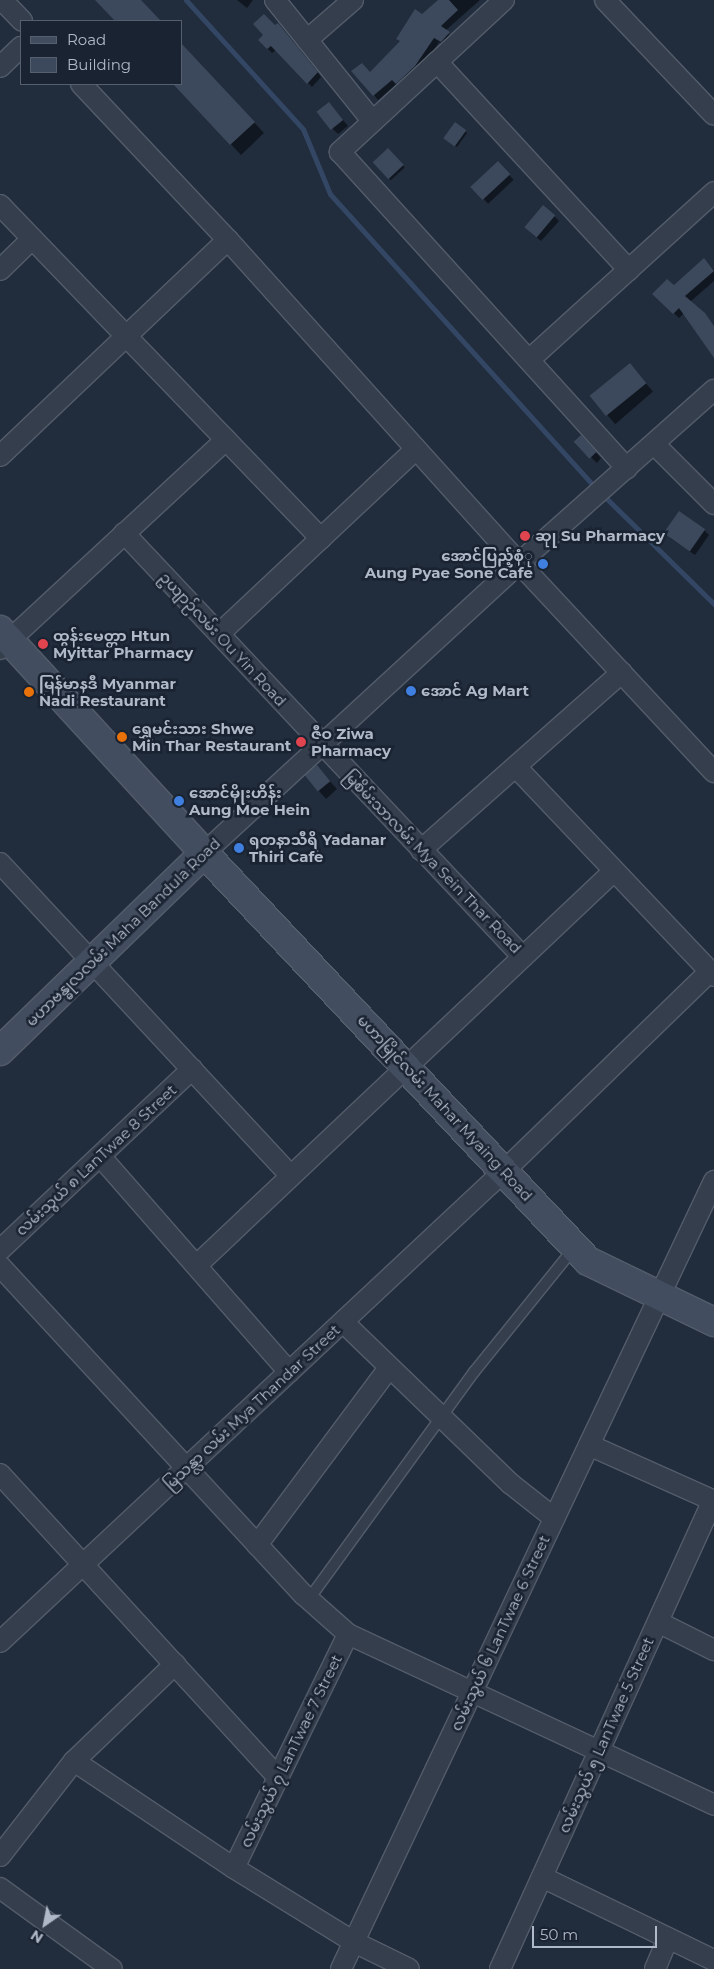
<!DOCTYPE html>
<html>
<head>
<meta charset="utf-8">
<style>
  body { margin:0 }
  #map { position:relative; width:714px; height:1969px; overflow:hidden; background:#212c3c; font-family:Montserrat,"Noto Sans Myanmar",sans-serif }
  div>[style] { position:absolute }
  .shadow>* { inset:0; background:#0007; transform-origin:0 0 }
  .stream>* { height:5px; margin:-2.5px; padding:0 2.5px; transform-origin:2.5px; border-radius:2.5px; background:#334765 }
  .building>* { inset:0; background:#3c495c; transform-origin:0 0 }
  .roads { filter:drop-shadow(1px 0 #535c6a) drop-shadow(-1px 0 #535c6a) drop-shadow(0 1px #535c6a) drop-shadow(0 -1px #535c6a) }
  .lane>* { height:10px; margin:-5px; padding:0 5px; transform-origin:5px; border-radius:5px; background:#353e4c }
  .street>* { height:20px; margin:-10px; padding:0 10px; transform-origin:10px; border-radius:10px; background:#353e4c }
  .secondary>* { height:28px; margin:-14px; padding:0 14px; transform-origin:14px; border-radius:14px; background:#424d5f }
  .dots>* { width:14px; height:14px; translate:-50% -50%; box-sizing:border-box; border:2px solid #1a2331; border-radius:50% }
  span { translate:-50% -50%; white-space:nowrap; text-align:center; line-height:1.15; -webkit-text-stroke:5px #1a2331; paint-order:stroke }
  .poi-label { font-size:15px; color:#b0b9c8; font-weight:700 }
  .left { translate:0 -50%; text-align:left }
  .right { translate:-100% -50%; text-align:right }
  .street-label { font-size:15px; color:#b0b9c8 }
  .legend { position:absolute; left:20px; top:20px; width:162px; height:65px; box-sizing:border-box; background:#1a2331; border:1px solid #565f6d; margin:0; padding:6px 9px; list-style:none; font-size:15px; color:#b0b9c8 }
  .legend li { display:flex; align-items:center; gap:10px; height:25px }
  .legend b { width:25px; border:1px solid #565f6d }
  .north { position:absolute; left:20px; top:1899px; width:50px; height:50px; -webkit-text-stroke:4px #1a2331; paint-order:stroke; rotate:213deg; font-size:14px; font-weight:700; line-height:20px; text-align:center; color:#b0b9c8 }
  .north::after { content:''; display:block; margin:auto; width:18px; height:22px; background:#b0b9c8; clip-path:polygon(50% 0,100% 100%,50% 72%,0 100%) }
  .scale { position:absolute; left:532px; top:1926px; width:125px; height:22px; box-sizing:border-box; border:2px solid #b0b9c8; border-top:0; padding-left:6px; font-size:15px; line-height:18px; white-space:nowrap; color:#b0b9c8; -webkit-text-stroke:4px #1a2331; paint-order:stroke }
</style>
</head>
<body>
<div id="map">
  <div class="shadow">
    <i style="clip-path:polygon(237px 0,253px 0,247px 8px)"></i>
    <i style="clip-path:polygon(440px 0,480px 0,445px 31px,453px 38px,446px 46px,439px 42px,420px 71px,401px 88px,397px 84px,378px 100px,374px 95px,370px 73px)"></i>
    <i style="clip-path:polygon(275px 27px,282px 28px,321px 77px,312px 87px,276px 50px,272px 53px,268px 49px)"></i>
    <i style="clip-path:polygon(181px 44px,264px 133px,241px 155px,175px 84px,181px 84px)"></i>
    <i style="clip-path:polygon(334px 109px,348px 126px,338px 134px,333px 129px)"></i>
    <i style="clip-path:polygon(465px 131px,467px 133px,457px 147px,448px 141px)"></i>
    <i style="left:388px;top:149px;width:25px;height:19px;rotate:48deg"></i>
    <i style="left:498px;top:163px;width:23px;height:35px;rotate:47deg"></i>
    <i style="clip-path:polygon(554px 216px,559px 221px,541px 241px,530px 232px)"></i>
    <i style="clip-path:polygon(704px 260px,714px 270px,714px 281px,690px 302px,714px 328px,714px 354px,684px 313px,679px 318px,654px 294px,674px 287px)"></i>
    <i style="left:630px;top:365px;width:35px;height:50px;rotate:49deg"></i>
    <i style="clip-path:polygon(575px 442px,586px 442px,601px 458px,597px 463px)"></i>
    <i style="clip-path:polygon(704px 530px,709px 535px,695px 555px,670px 538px)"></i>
    <i style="clip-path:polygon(317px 767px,337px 789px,326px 799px,319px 791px)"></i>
  </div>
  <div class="stream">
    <i style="left:186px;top:0;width:174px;rotate:47.8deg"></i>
    <i style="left:303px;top:129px;width:70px;rotate:67.4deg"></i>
    <i style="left:330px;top:194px;width:396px;rotate:47.9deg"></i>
    <i style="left:602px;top:494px;width:157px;rotate:44.5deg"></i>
  </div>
  <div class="building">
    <i style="clip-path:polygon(95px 0,141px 0,161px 21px,115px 21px)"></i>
    <i style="clip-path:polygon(438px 0,449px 0,458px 10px,441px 26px,450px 32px,441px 42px,434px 38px,415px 66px,396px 84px,392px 80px,373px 96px,351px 71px,362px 63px,370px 72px,400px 41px,396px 39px,415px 9px,422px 14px)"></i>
    <i style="clip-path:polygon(264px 14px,275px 25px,278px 23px,318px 72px,307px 84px,271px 46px,267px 49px,258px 40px,263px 35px,253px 24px)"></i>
    <i style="clip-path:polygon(181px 43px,255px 122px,230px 145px,173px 84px,181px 84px)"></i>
    <i style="left:329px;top:102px;width:23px;height:16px;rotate:52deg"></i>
    <i style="left:455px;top:122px;width:14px;height:20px;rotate:36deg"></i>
    <i style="left:388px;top:148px;width:23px;height:21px;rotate:47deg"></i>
    <i style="left:498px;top:161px;width:18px;height:38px;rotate:47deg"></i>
    <i style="left:543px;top:205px;width:16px;height:29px;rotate:40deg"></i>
    <i style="clip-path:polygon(704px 258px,714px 271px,685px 296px,705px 313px,714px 326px,714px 358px,679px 308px,673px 314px,652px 294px,667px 279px,674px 285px)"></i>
    <i style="left:630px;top:363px;width:26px;height:52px;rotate:51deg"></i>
    <i style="left:581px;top:435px;width:23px;height:10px;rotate:47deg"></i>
    <i style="left:679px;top:511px;width:32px;height:27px;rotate:35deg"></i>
    <i style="left:317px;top:765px;width:21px;height:16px;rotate:51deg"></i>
  </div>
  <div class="roads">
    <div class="lane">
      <i style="left:309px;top:1599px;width:281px;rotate:-54deg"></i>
      <i style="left:474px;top:1372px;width:161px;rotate:-51.1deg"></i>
    </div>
    <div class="street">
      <i style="left:2px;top:0;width:29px;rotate:46deg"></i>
      <i style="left:275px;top:0;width:156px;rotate:51.2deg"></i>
      <i style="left:504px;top:0;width:224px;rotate:137.2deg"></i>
      <i style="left:340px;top:152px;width:427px;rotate:47.8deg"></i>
      <i style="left:605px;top:0;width:158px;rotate:46.5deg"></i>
      <i style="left:307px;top:40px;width:61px;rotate:-41deg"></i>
      <i style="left:437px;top:62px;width:283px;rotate:47.3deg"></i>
      <i style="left:0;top:67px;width:29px;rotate:-44deg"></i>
      <i style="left:81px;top:84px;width:214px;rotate:46.7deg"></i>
      <i style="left:228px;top:240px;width:435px;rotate:48deg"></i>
      <i style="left:519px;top:563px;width:286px;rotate:47deg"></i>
      <i style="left:0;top:205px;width:463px;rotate:46.1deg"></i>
      <i style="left:0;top:270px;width:45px;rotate:-44.1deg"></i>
      <i style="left:529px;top:360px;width:250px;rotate:-42.2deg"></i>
      <i style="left:654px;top:444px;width:85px;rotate:45deg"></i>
      <i style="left:0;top:456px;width:314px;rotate:-43.5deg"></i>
      <i style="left:124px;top:533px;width:582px;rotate:46.74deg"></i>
      <i style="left:219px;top:634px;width:270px;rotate:-43.2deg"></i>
      <i style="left:0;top:649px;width:308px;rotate:-42.8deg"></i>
      <i style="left:516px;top:767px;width:288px;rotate:46.5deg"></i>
      <i style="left:421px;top:850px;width:268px;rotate:-41.5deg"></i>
      <i style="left:204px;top:853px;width:428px;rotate:-42.6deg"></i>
      <i style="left:519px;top:563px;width:261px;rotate:-41.6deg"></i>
      <i style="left:0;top:863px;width:427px;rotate:47.1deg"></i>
      <i style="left:100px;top:1156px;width:287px;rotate:48.8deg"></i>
      <i style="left:0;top:1250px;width:264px;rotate:-43.3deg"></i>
      <i style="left:197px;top:1265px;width:574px;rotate:-43.38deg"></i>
      <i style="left:0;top:1266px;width:448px;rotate:47.3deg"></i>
      <i style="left:304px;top:1595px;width:59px;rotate:41.6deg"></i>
      <i style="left:348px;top:1634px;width:404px;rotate:25deg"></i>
      <i style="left:343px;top:1322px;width:233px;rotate:44deg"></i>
      <i style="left:511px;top:1484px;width:55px;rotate:38.3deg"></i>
      <i style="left:589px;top:1445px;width:137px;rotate:24.1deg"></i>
      <i style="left:0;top:1474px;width:410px;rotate:47.5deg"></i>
      <i style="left:257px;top:1545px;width:221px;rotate:-53.3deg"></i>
      <i style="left:658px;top:1622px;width:63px;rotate:26.6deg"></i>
      <i style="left:0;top:1642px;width:690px;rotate:-43.06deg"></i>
      <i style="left:504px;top:1171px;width:286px;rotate:-44.1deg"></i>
      <i style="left:74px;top:1761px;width:192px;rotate:33.8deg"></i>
      <i style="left:234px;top:1868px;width:141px;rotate:31.7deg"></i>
      <i style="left:354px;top:1942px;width:61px;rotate:26.1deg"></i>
      <i style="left:0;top:1856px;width:120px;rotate:-52.1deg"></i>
      <i style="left:74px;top:1761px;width:140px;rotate:-43.8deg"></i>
      <i style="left:234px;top:1868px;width:260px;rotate:-64deg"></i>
      <i style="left:542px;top:1877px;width:191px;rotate:25.8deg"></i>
      <i style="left:0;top:1888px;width:138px;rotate:35.9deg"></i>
      <i style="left:341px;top:1969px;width:872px;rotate:-64.67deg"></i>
      <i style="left:500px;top:1969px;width:515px;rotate:-65.57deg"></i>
      <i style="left:655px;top:1969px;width:33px;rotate:-67deg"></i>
    </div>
    <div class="secondary">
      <i style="left:0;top:630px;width:302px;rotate:47.5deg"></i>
      <i style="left:204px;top:853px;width:560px;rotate:46.74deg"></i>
      <i style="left:588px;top:1261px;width:140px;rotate:25.8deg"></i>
      <i style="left:0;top:1051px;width:284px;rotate:-44.1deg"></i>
    </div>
  </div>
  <div class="dots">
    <i style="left:525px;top:536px;background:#e0444e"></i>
    <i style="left:543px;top:564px;background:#3f7fe0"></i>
    <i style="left:43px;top:644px;background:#e0444e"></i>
    <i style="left:411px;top:691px;background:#3f7fe0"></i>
    <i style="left:29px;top:692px;background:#e8710a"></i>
    <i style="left:122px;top:737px;background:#e8710a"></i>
    <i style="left:301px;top:742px;background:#e0444e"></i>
    <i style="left:179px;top:801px;background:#3f7fe0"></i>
    <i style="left:239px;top:848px;background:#3f7fe0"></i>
  </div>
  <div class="poi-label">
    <span class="left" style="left:535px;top:536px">ဆုု Su Pharmacy</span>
    <span class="right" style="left:533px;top:564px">အောင်ပြည့်စုံု<br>Aung Pyae Sone Cafe</span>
    <span class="left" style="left:53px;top:644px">ထွန်းမေတ္တာ Htun<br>Myittar Pharmacy</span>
    <span class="left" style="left:39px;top:692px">မြန်မာနဒီ Myanmar<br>Nadi Restaurant</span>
    <span class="left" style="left:421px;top:691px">အောင် Ag Mart</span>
    <span class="left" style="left:132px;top:737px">ရွှေမင်းသား Shwe<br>Min Thar Restaurant</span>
    <span class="left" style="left:311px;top:742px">ဇီဝ Ziwa<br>Pharmacy</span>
    <span class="left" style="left:189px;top:801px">အောင်မိုုးဟိန်း<br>Aung Moe Hein</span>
    <span class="left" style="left:249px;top:848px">ရတနာသီရိ Yadanar<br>Thiri Cafe</span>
  </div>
  <div class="street-label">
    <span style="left:223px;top:639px;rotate:47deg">ဥယျာဉ်လမ်း Ou Yin Road</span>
    <span style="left:433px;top:862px;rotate:46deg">မြစိမ်းသာလမ်း Mya Sein Thar Road</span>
    <span style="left:123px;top:932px;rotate:-44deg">မဟာဗန္ဓုလလမ်း Maha Bandula Road</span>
    <span style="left:445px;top:1108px;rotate:47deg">မဟာမြိုင်လမ်း Mahar Myaing Road</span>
    <span style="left:96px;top:1160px;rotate:-43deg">လမ်းသွယ် ၈ LanTwae 8 Street</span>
    <span style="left:252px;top:1407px;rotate:-43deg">မြသန္လာ လမ်း Mya Thandar Street</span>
    <span style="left:500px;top:1633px;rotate:-65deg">လမ်းသွယ် ၆ LanTwae 6 Street</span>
    <span style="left:606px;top:1735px;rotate:-66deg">လမ်းသွယ် ၅ LanTwae 5 Street</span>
    <span style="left:291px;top:1751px;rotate:-64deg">လမ်းသွယ် ၇ LanTwae 7 Street</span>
  </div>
  <ul class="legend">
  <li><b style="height:6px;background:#424d5f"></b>Road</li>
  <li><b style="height:14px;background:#3c495c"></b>Building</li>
  </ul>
  <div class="north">N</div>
  <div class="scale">50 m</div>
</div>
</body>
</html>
